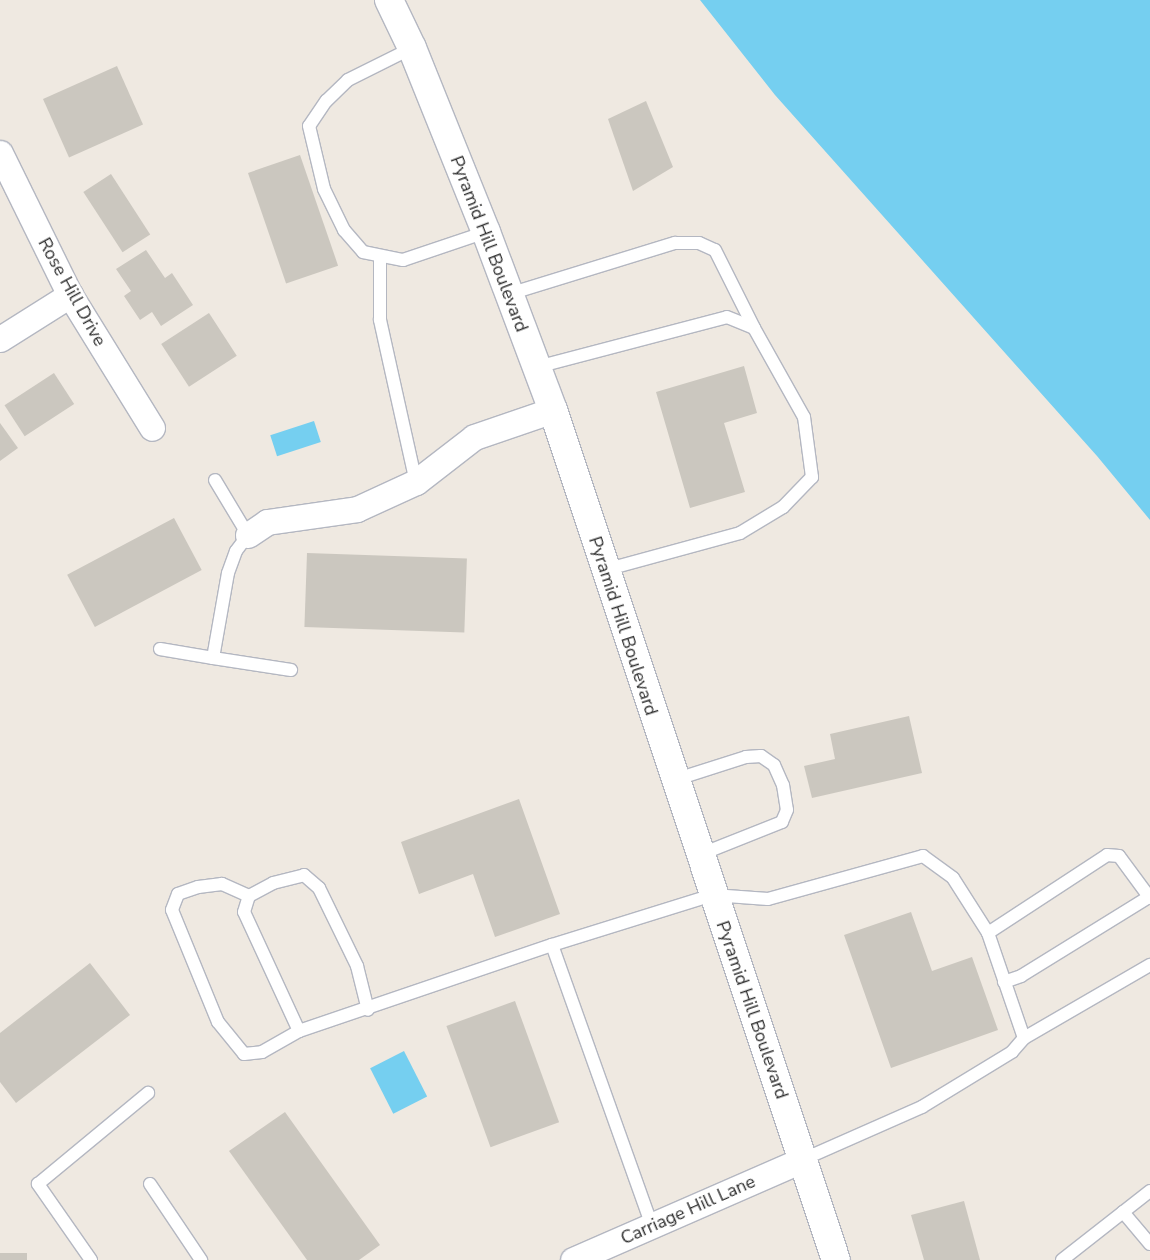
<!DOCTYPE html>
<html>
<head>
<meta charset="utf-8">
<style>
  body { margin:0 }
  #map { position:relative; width:1150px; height:1260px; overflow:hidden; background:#efe9e1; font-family:"Nunito Sans",sans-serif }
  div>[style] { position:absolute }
  .water>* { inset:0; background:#75cff0; transform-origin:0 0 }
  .building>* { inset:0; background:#cbc7bf; transform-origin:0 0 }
  .roads { filter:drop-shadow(1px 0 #b4b7c1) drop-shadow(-1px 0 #b4b7c1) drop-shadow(0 1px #b4b7c1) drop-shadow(0 -1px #b4b7c1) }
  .service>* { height:12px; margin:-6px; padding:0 6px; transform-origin:6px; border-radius:6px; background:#fff }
  .minor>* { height:25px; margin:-12.5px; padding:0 12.5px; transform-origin:12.5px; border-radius:12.5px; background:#fff }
  .secondary>* { height:28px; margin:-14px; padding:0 14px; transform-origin:14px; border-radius:14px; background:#fff }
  span { translate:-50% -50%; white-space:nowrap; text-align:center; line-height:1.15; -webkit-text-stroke:5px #fff; paint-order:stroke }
  .street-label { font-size:18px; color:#2e2e2e }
</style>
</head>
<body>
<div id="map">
  <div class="water">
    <i style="clip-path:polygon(700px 0,1150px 0,1150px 520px,1097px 456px,775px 95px)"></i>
    <i style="left:314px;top:421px;width:22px;height:46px;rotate:72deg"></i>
    <i style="left:404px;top:1051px;width:51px;height:38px;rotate:63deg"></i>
  </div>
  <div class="building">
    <i style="left:117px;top:66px;width:64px;height:81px;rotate:66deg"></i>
    <i style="clip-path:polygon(646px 101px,673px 167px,633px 191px,608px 119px)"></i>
    <i style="left:300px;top:155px;width:117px;height:55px;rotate:71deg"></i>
    <i style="left:111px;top:174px;width:72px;height:33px;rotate:57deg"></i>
    <i style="clip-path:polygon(146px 250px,165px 278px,172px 273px,193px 305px,161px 326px,152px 312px,140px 320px,124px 296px,131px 291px,116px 269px)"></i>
    <i style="left:209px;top:313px;width:51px;height:57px;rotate:57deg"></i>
    <i style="clip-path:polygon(744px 366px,757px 413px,724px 423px,745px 492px,690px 508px,656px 392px)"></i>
    <i style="left:54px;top:373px;width:37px;height:59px;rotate:57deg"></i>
    <i style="clip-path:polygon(0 423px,18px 448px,0 461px)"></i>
    <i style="left:174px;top:518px;width:59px;height:121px;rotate:62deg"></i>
    <i style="left:307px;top:553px;width:160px;height:74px;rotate:2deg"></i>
    <i style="clip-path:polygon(909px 716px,922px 773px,812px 798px,804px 766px,835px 759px,830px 734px)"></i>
    <i style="clip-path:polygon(519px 799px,560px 914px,495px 937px,473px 874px,419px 894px,401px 842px)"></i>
    <i style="clip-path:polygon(911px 912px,932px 971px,972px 957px,998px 1030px,891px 1068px,844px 935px)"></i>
    <i style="clip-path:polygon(90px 963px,130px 1015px,16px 1103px,0 1082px,0 1033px)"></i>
    <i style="left:515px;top:1001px;width:129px;height:73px;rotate:70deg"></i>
    <i style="clip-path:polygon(285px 1112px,380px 1245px,359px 1260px,307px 1260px,229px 1151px)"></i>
    <i style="clip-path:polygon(964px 1201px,980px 1260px,924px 1260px,911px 1215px)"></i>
    <i style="left:0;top:1253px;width:27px;height:7px"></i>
  </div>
  <div class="roads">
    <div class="service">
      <i style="left:412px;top:48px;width:72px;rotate:153.4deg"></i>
      <i style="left:348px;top:80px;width:30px;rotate:136deg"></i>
      <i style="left:326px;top:101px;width:30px;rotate:124deg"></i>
      <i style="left:309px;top:126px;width:65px;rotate:76.6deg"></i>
      <i style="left:324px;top:189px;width:46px;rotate:64deg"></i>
      <i style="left:344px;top:230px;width:29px;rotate:49deg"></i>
      <i style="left:363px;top:252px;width:41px;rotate:11.3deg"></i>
      <i style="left:403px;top:260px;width:88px;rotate:-18.6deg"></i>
      <i style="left:380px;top:256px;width:64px;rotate:90deg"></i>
      <i style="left:380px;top:320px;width:166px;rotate:77.5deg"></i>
      <i style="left:509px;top:294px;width:174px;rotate:-17.1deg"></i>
      <i style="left:675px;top:243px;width:24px"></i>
      <i style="left:699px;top:243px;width:17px;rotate:24deg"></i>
      <i style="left:715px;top:250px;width:87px;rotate:63.4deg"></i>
      <i style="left:537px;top:367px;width:196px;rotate:-14.7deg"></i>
      <i style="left:727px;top:317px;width:29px;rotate:22deg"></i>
      <i style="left:754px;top:328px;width:102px;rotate:60.7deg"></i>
      <i style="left:804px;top:417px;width:61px;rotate:82.4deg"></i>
      <i style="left:812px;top:477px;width:42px;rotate:134deg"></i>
      <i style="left:783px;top:507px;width:50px;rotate:148.8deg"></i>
      <i style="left:740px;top:533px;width:140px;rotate:164.7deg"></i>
      <i style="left:160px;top:649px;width:54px;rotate:9.6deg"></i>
      <i style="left:213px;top:658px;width:86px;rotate:-80deg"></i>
      <i style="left:228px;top:573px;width:23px;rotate:-70deg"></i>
      <i style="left:236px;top:551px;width:20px;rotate:-53deg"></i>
      <i style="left:248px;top:535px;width:64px;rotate:-121deg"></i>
      <i style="left:213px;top:658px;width:79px;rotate:8.7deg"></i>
      <i style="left:674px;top:780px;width:76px;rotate:-17.7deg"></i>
      <i style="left:746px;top:757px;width:15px;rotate:-4deg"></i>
      <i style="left:761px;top:756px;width:16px;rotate:35deg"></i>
      <i style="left:774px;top:765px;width:22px;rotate:66deg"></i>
      <i style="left:783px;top:785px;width:25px;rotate:81deg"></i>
      <i style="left:787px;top:810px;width:13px;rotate:113deg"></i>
      <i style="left:782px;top:822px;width:89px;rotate:158.3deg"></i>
      <i style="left:249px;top:896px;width:30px;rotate:-156deg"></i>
      <i style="left:222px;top:884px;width:24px;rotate:173deg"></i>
      <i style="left:198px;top:887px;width:21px;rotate:161deg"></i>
      <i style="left:178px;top:894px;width:17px;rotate:111deg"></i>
      <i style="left:172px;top:910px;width:121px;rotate:67.7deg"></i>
      <i style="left:218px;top:1022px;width:41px;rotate:50.9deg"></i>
      <i style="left:244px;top:1054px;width:18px;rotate:-6deg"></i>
      <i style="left:262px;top:1052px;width:43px;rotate:-29.6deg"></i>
      <i style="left:299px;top:1031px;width:267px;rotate:-18.8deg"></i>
      <i style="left:552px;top:945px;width:169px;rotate:-17.3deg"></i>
      <i style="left:713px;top:895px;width:55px;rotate:4.2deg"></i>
      <i style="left:768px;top:899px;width:161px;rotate:-15.5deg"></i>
      <i style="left:923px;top:856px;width:37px;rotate:36deg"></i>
      <i style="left:953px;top:878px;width:65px;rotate:57.5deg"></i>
      <i style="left:988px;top:933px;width:111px;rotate:71.1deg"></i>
      <i style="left:1024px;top:1038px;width:18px;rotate:131deg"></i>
      <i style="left:1012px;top:1052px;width:105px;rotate:148.6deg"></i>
      <i style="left:922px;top:1107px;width:131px;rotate:156.2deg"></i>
      <i style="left:988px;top:933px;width:142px;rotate:-33.2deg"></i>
      <i style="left:1107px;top:855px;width:12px;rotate:5deg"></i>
      <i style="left:1119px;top:856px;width:52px;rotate:53.6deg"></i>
      <i style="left:552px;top:945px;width:298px;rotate:70.4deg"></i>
      <i style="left:1004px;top:982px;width:18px;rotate:-19deg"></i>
      <i style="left:1021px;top:976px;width:150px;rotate:-31.7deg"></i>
      <i style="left:299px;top:1031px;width:131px;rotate:-114.8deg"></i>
      <i style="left:244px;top:912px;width:17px;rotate:-73deg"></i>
      <i style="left:249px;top:896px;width:27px;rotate:-28deg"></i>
      <i style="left:273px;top:883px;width:32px;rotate:-14deg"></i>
      <i style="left:304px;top:875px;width:20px;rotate:41deg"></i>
      <i style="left:319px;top:888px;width:87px;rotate:64deg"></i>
      <i style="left:357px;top:966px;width:45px;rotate:76deg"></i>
      <i style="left:1024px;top:1038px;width:146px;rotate:-30.1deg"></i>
      <i style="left:150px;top:1184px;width:92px;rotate:56.1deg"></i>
      <i style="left:1123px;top:1212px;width:42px;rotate:49.8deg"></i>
      <i style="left:91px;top:1260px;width:93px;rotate:-124.9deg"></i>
      <i style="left:38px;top:1184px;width:143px;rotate:-39.6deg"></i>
      <i style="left:1062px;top:1260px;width:112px;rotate:-38.1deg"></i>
    </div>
    <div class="minor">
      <i style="left:0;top:153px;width:158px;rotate:63.8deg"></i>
      <i style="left:70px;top:295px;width:156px;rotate:58.3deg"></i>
      <i style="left:0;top:339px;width:83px;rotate:-32.2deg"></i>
      <i style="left:248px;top:535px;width:23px;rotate:-34deg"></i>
      <i style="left:267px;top:522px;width:91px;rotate:-8.2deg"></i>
      <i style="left:357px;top:509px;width:65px;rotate:-24.6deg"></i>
      <i style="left:416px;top:482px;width:73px;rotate:-37.8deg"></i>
      <i style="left:474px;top:437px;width:83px;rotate:-18.9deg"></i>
      <i style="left:573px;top:1260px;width:250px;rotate:-23.6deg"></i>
    </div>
    <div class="secondary">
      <i style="left:389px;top:0;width:53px;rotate:64.4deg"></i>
      <i style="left:412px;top:48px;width:198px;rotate:68.1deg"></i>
      <i style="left:486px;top:232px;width:190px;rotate:69.4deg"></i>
      <i style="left:553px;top:410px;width:896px;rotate:71.59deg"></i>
    </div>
  </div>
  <div class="street-label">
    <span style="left:489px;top:244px;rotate:69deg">Pyramid Hill Boulevard</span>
    <span style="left:72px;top:292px;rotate:61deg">Rose Hill Drive</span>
    <span style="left:623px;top:626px;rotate:72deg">Pyramid Hill Boulevard</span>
    <span style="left:752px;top:1010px;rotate:71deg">Pyramid Hill Boulevard</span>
    <span style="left:688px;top:1210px;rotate:-24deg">Carriage Hill Lane</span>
  </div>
</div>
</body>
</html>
